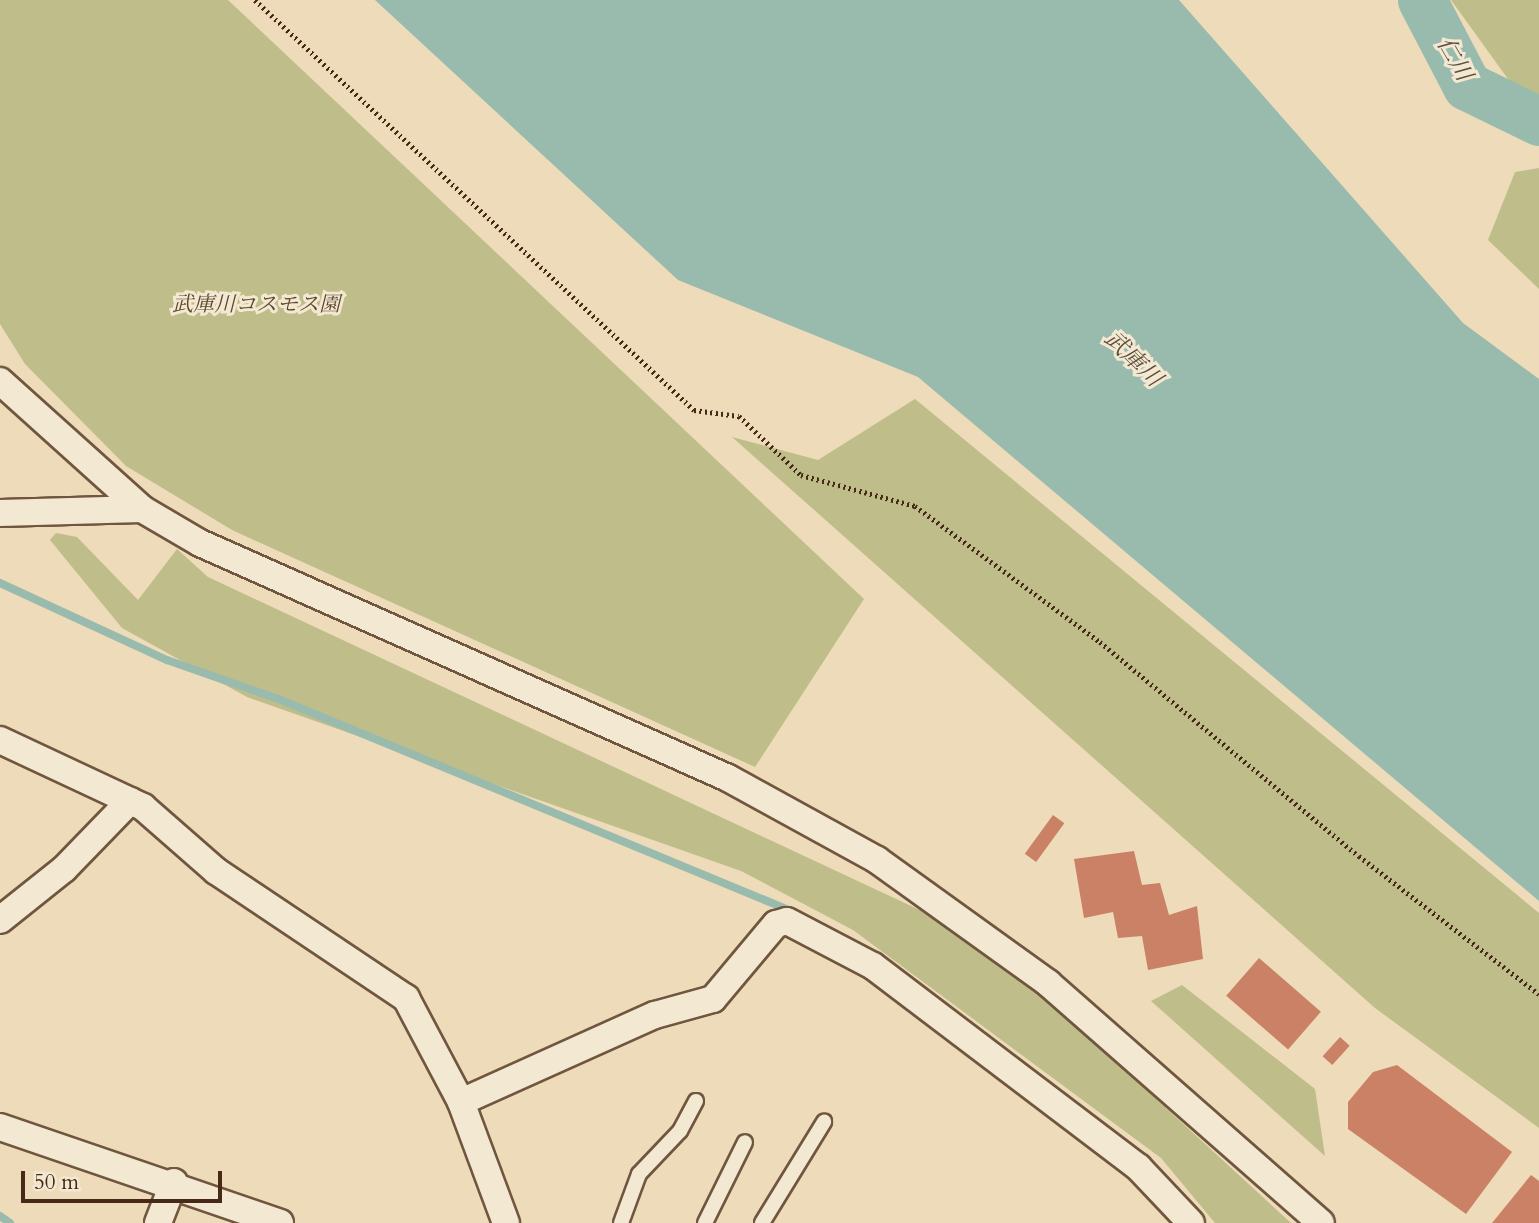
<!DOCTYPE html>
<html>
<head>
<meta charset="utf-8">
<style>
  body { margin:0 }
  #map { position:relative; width:1539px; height:1223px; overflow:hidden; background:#eddbb9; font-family:Cardo,"Noto Serif JP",serif }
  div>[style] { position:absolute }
  .green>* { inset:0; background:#bfbe8a }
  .water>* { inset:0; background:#99bbad }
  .stream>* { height:8px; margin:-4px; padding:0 4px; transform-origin:4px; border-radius:4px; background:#99bbad }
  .river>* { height:49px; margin:-24.5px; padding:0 24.5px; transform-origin:24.5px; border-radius:24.5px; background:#99bbad }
  .building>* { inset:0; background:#ca8166; transform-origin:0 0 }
  .path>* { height:4.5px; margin-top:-2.25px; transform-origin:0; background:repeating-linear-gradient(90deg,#462916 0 2px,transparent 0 5.5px) }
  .roads { filter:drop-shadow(2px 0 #70563f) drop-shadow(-2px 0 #70563f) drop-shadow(0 2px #70563f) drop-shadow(0 -2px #70563f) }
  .service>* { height:14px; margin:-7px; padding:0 7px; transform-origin:7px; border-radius:7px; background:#f3e8d2 }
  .minor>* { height:26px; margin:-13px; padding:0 13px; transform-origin:13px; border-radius:13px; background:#f3e8d2 }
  span { translate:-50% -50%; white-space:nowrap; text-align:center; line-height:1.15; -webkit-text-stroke:6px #f3e8d2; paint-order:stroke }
  .park-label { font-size:21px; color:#5e472d; font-style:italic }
  .water-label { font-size:23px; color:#5b4e3c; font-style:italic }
  .scale { position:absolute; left:21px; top:1171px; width:201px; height:32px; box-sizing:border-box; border:4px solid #462916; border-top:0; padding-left:9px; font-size:21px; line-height:24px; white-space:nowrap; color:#462916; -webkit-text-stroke:5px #f3e8d2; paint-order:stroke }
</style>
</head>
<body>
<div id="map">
  <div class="green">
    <i style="clip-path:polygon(0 0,228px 0,864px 599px,755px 767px,232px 530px,126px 466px,25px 364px,0 324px)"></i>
    <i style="clip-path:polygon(1451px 0,1539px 0,1539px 104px,1508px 79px)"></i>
    <i style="clip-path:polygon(1539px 168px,1539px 289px,1488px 240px,1515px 172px)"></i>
    <i style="clip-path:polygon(915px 399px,1539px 913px,1539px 1128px,1375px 1008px,732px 437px,818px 460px)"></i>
    <i style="clip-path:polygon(56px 533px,77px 537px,138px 600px,177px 549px,208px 577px,939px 919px,1032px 985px,1291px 1223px,1215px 1223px,1161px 1158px,853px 930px,741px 871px,247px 697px,122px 628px,50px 540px)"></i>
    <i style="clip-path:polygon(1182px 985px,1315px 1089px,1325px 1156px,1151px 1001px)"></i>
  </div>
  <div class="water">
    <i style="clip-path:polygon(375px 0,1179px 0,1463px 323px,1539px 379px,1539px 901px,918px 377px,678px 280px)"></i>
  </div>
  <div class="stream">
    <i style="left:0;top:583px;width:184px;rotate:24.8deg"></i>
    <i style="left:167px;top:660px;width:121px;rotate:19.3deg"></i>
    <i style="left:281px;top:700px;width:557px;rotate:22.47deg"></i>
    <i style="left:0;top:1216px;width:12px;rotate:35deg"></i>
  </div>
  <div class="river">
    <i style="left:1422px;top:0;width:97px;rotate:62.4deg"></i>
    <i style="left:1467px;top:86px;width:80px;rotate:25.9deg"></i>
  </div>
  <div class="building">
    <i style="left:1053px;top:815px;width:14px;height:48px;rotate:36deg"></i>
    <i style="clip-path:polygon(1134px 851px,1142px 885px,1160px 883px,1169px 915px,1197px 906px,1203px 959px,1148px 970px,1142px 936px,1118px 938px,1113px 912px,1084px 918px,1074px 859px)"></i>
    <i style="left:1259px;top:958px;width:82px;height:50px;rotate:41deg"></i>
    <i style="left:1340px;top:1037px;width:13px;height:26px;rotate:42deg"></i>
    <i style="clip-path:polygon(1397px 1065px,1512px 1152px,1466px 1214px,1348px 1129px,1348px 1102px,1373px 1072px)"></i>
    <i style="clip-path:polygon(1531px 1175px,1539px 1181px,1539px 1223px,1492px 1223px)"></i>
  </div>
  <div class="path">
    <i style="left:255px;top:0;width:601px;rotate:43.04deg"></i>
    <i style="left:694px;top:410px;width:45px;rotate:7.6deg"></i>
    <i style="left:739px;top:416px;width:86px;rotate:43.6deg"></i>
    <i style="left:801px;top:475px;width:118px;rotate:15.2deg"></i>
    <i style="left:915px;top:506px;width:230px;rotate:36.3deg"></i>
    <i style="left:1100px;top:642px;width:336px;rotate:39.6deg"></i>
    <i style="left:1359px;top:856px;width:227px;rotate:37.5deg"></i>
  </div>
  <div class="roads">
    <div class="service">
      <i style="left:621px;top:1223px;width:52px;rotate:-69.8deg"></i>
      <i style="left:639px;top:1174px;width:59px;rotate:-46.4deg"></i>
      <i style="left:680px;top:1131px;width:34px;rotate:-62deg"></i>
      <i style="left:705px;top:1223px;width:90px;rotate:-63.7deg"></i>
      <i style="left:762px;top:1223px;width:119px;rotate:-58.5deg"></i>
    </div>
    <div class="minor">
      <i style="left:0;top:381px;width:191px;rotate:42deg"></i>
      <i style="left:142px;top:509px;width:67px;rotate:30.4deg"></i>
      <i style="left:200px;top:543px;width:578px;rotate:23.99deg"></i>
      <i style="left:728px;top:778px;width:170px;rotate:28.8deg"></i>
      <i style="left:877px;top:860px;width:211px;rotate:35.7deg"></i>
      <i style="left:1048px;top:983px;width:363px;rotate:41.3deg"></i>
      <i style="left:0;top:513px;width:142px;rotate:-1.6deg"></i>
      <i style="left:0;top:740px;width:158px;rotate:25.1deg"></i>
      <i style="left:143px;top:807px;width:97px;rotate:41.2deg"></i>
      <i style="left:216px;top:871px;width:229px;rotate:33.8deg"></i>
      <i style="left:406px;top:998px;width:118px;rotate:62.1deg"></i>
      <i style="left:461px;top:1102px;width:129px;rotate:69.6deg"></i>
      <i style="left:0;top:920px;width:82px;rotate:-38.6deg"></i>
      <i style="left:64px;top:869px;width:95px;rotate:-45.9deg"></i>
      <i style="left:461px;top:1102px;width:213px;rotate:-24.2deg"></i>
      <i style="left:655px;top:1015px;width:60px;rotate:-15.4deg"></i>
      <i style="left:713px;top:999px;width:98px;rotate:-50deg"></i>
      <i style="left:776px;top:924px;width:11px;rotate:-15deg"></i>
      <i style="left:787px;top:921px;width:97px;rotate:27.6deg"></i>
      <i style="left:873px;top:966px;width:333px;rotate:37.2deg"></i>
      <i style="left:1138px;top:1167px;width:77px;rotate:46.6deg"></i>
      <i style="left:0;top:1127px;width:296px;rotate:18.9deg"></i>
      <i style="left:158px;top:1223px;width:44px;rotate:-68.7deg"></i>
    </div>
  </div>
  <div class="park-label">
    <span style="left:256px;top:305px">武庫川コスモス園</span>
  </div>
  <div class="water-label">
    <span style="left:1454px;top:59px;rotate:60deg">仁川</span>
    <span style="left:1133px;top:359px;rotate:44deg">武庫川</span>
  </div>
  <div class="scale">50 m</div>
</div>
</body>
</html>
